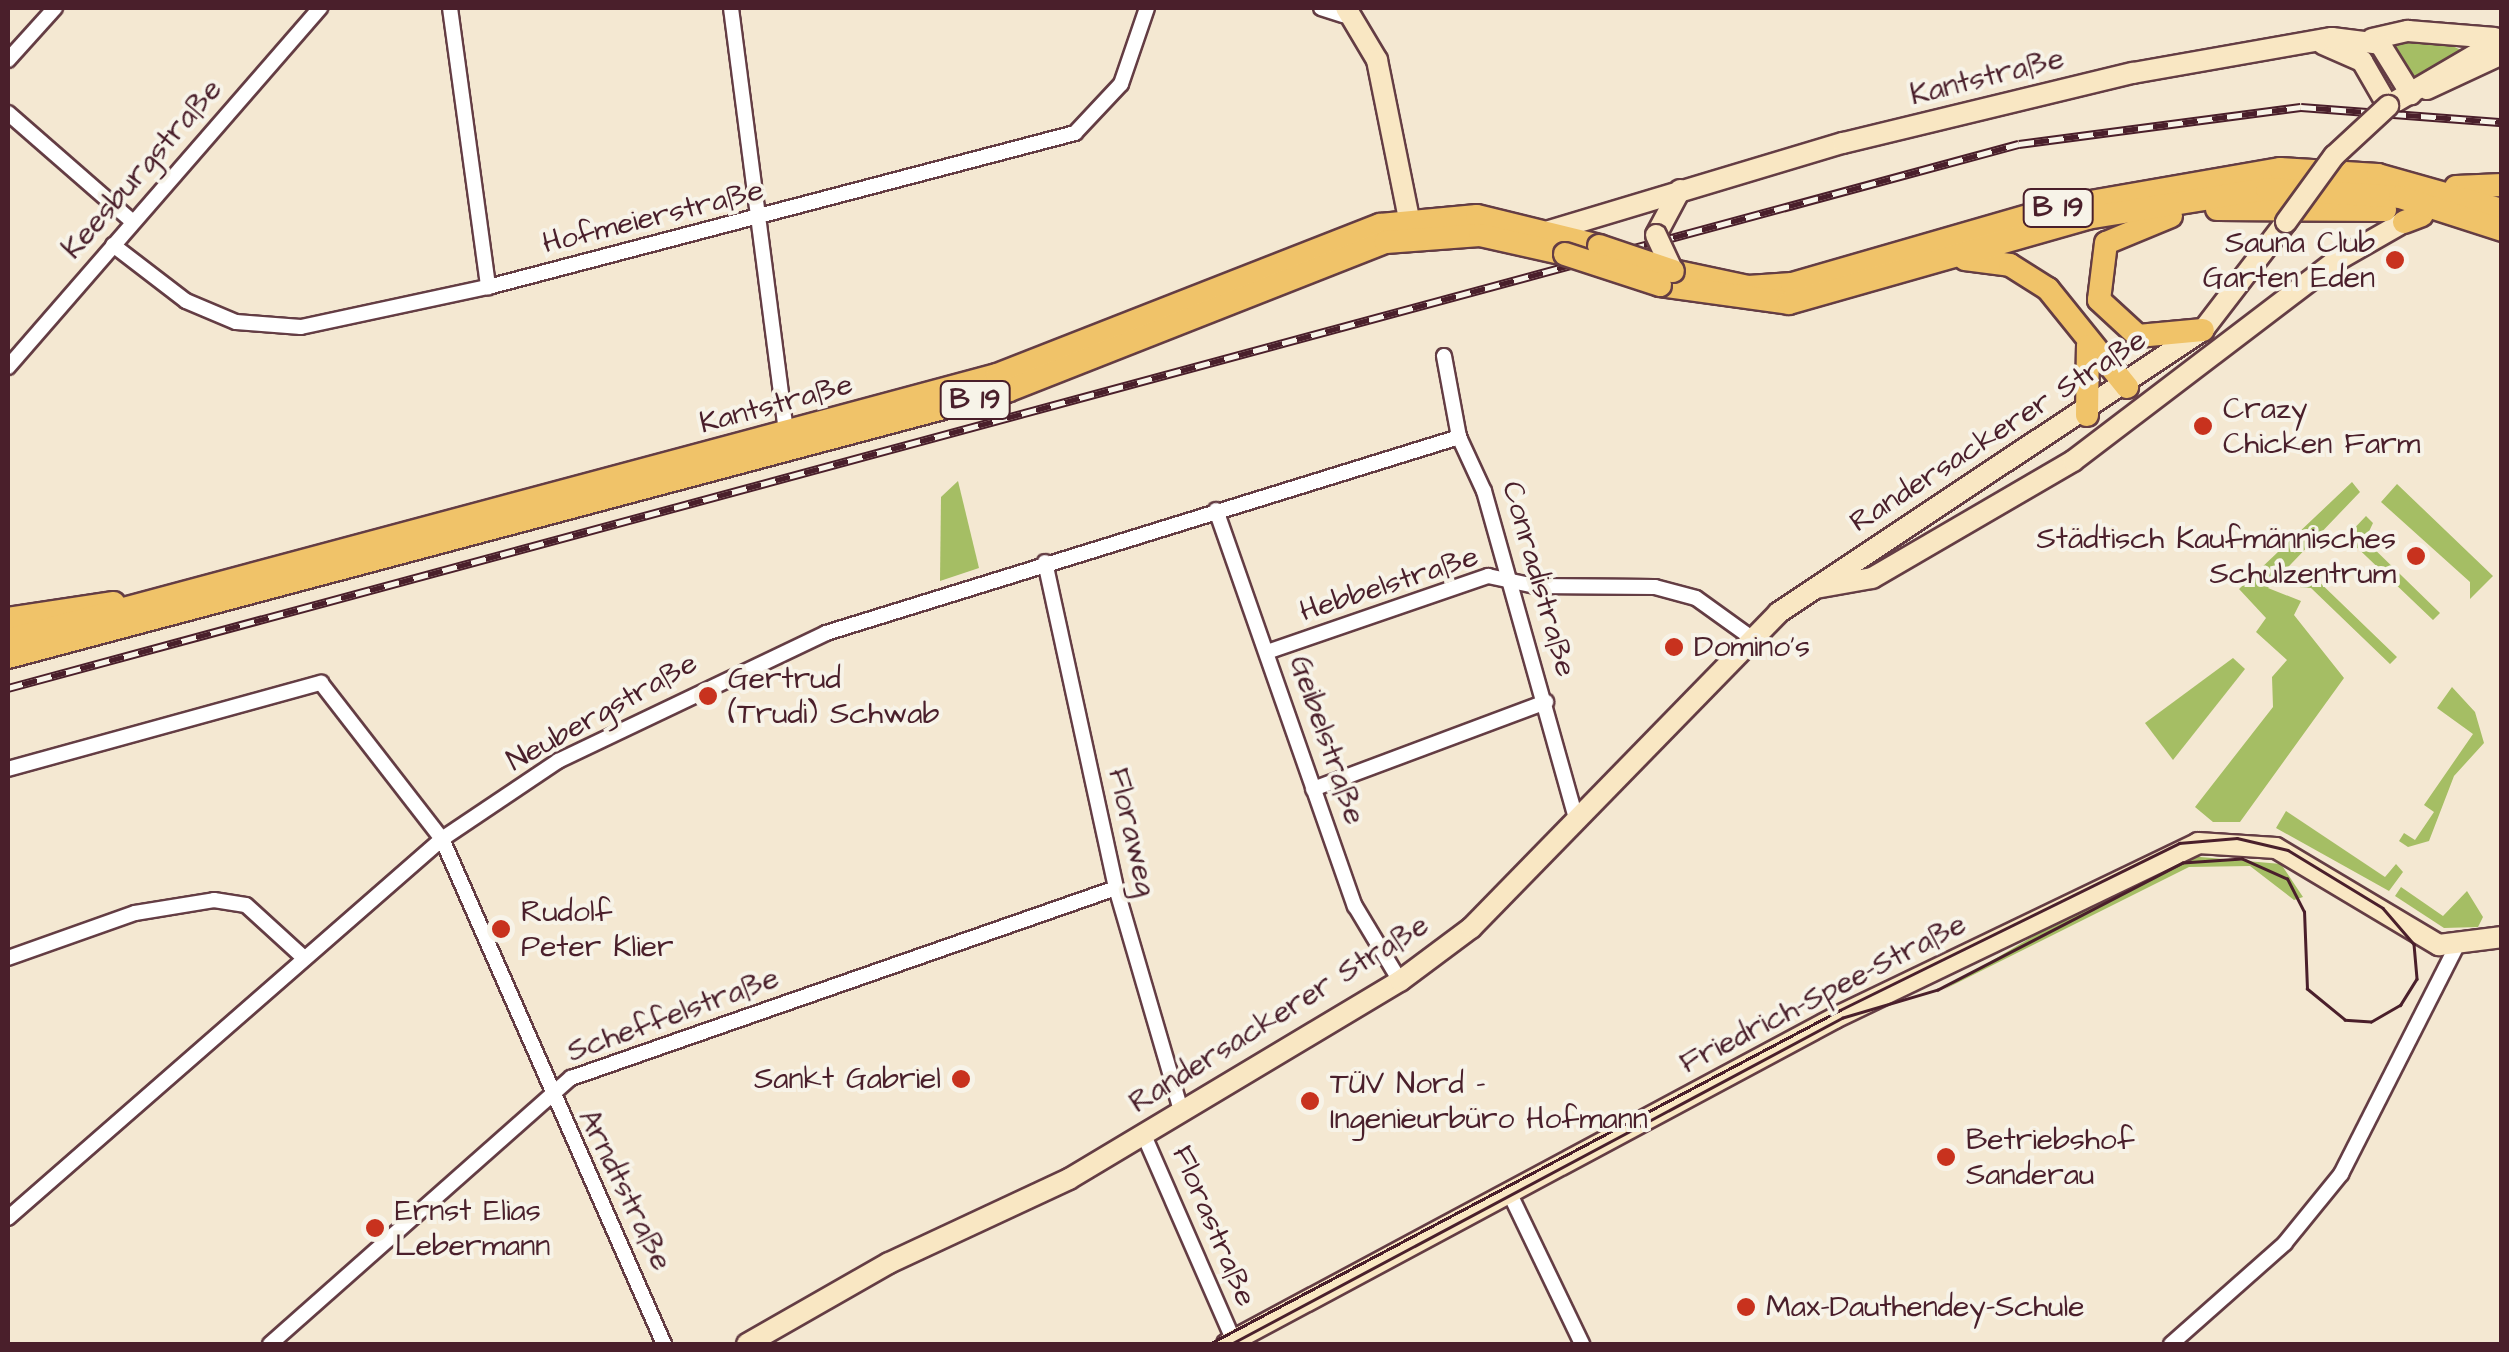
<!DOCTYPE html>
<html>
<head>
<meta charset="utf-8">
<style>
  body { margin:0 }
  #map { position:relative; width:2509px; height:1352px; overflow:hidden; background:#f4e8d2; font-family:"Architects Daughter",sans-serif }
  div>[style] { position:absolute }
  .green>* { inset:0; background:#a5be64 }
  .roads { filter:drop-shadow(2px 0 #643d44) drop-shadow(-2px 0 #643d44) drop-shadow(0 2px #643d44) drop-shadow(0 -2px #643d44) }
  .street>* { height:14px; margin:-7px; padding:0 7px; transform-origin:7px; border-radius:7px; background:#fff }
  .secondary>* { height:20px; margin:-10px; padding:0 10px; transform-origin:10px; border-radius:10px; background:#f9e7c3 }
  .primary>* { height:22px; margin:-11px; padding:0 11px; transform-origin:11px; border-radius:11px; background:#f0c369 }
  .tram>* { height:2.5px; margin:-1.25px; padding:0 1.25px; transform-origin:1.25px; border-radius:1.25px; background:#4a1f2b }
  .rail>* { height:9px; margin-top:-4.5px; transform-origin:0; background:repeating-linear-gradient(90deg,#f7f3e8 0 15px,#4a1f2b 0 30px); box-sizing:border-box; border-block:2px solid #4a1f2b }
  .bridges { filter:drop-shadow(2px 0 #643d44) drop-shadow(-2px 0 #643d44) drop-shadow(0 2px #643d44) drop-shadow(0 -2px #643d44) }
  .secondary-bridge>* { height:20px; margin:-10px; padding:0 10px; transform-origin:10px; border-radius:10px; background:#f9e7c3 }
  .primary-bridge>* { height:22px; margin:-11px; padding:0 11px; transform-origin:11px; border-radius:11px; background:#f0c369 }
  .dots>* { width:28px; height:28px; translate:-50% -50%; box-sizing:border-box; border:5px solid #f7f3e8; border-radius:50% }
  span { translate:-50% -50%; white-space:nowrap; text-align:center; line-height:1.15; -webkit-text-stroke:8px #f7f3e8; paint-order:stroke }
  .shield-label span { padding:2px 8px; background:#f7f3e8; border:2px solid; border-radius:8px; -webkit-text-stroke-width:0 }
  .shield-label { font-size:28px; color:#4a1f2b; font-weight:700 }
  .street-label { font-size:30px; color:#4a1f2b }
  .poi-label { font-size:30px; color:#4a1f2b }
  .right { translate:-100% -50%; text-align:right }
  .left { translate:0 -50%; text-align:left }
  .frame { position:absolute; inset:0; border:10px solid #4a1f2b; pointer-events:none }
</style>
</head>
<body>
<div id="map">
  <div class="green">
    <i style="clip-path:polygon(2436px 38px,2465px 52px,2414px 80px,2389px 46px)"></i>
    <i style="clip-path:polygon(958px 481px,979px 568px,940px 581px,941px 497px)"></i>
    <i style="clip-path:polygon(2352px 482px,2360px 492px,2268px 588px,2301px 601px,2294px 615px,2344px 678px,2240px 822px,2213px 822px,2195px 807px,2273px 707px,2272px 677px,2287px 660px,2256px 632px,2266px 618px,2239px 589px)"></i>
    <i style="clip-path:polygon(2397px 484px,2493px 576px,2470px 599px,2470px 582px,2381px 502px)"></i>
    <i style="clip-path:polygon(2366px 516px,2373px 523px,2365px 540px,2440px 613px,2433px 620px,2346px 537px)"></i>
    <i style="clip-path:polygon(2311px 574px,2397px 657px,2390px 664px,2311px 588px,2299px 587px)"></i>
    <i style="clip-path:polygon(2233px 658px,2245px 669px,2173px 760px,2145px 723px)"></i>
    <i style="clip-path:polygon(2452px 687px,2475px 712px,2484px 743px,2454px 776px,2429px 841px,2408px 847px,2399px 841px,2404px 833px,2415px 840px,2434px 812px,2424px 805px,2473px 734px,2437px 708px)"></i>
    <i style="clip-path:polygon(2286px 811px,2385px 877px,2396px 864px,2403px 872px,2389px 891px,2276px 828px)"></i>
    <i style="clip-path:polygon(2189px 856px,2281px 864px,2303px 897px,2294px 900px,2250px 866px,2189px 867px,1943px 990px,2097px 898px)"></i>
    <i style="clip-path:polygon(2401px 887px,2443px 916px,2467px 891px,2483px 917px,2478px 927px,2444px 928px,2395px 896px)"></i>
  </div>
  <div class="roads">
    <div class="street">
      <i style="left:450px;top:8px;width:282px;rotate:82.2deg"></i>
      <i style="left:731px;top:8px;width:429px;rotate:82.6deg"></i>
      <i style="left:1321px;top:8px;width:23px;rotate:18deg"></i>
      <i style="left:8px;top:60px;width:70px;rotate:-47.9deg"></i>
      <i style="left:8px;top:113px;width:166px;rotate:41.1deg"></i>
      <i style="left:113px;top:245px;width:92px;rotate:37.5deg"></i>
      <i style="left:186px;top:301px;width:54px;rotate:22.8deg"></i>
      <i style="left:236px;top:322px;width:65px;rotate:4.4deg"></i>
      <i style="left:301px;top:327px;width:191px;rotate:-12.1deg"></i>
      <i style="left:488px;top:287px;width:607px;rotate:-14.7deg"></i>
      <i style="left:1075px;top:133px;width:67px;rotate:-46.8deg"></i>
      <i style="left:1121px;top:84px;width:80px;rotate:-71.1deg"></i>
      <i style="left:1444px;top:356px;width:82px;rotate:79.5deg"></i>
      <i style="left:1459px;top:437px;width:60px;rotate:65.2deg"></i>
      <i style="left:1484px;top:491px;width:343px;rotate:74.3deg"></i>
      <i style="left:8px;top:367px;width:476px;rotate:-49deg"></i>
      <i style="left:1216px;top:510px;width:420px;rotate:70.7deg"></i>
      <i style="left:1355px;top:906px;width:87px;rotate:59deg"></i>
      <i style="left:1045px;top:562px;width:334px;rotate:77.7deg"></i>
      <i style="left:1116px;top:888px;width:231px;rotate:73.7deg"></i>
      <i style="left:1267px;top:652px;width:234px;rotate:-19deg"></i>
      <i style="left:1488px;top:576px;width:48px;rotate:12deg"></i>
      <i style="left:1535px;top:586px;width:120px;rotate:0.5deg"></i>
      <i style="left:1655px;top:587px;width:42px;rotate:15deg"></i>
      <i style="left:1696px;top:598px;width:70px;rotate:35.7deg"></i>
      <i style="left:8px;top:769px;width:325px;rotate:-15.4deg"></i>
      <i style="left:321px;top:683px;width:197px;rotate:52.2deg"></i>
      <i style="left:442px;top:839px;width:552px;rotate:66.27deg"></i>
      <i style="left:1313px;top:789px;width:249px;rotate:-20.5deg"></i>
      <i style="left:8px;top:958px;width:135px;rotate:-19.5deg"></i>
      <i style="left:135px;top:913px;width:80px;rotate:-9.3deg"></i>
      <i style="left:214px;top:900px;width:32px;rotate:9deg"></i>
      <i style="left:246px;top:905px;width:79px;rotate:42.4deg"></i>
      <i style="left:1143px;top:1133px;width:227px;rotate:66.4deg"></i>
      <i style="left:1509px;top:1192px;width:169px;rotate:64.3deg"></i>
      <i style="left:8px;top:1218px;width:576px;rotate:-41.13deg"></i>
      <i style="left:442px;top:839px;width:140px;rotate:-33.9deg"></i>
      <i style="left:558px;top:761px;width:297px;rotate:-25.5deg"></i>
      <i style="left:826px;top:633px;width:663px;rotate:-17.2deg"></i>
      <i style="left:270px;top:1344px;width:402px;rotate:-41.5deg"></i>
      <i style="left:571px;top:1078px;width:577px;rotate:-19.22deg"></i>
      <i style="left:2171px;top:1344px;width:152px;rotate:-41.5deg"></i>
      <i style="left:2285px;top:1243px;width:89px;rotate:-50.9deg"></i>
      <i style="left:2341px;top:1174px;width:254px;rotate:-63.1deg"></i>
    </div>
    <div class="secondary">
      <i style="left:1346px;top:8px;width:61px;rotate:59.2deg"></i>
      <i style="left:1377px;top:60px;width:177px;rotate:78.6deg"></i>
      <i style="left:2372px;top:39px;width:37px;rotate:-13deg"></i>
      <i style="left:2408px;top:31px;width:87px;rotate:4.6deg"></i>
      <i style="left:2323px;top:44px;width:43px;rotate:23.6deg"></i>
      <i style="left:2362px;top:61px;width:52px;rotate:60deg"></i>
      <i style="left:2388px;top:106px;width:132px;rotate:-30.4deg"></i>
      <i style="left:2427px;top:89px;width:83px;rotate:-25deg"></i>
      <i style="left:1549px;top:231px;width:307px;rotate:-16.7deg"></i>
      <i style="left:1843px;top:143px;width:298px;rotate:-13.6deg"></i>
      <i style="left:2133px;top:73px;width:202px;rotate:-10deg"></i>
      <i style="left:2332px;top:38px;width:48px;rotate:7.1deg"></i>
      <i style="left:2380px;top:44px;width:59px;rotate:58.2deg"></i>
      <i style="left:1656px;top:235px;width:51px;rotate:-61.9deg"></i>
      <i style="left:1816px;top:588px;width:57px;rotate:-10.1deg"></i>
      <i style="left:1872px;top:578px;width:233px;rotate:-30.2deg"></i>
      <i style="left:2073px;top:461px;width:328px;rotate:-37.3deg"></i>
      <i style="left:2334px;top:262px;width:81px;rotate:-29.7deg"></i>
      <i style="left:747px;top:1344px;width:163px;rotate:-29.7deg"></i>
      <i style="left:889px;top:1263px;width:199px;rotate:-25deg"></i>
      <i style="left:1069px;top:1179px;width:386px;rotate:-30.9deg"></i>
      <i style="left:1400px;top:981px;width:89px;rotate:-36.7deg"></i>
      <i style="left:1471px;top:928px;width:440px;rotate:-45.7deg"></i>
      <i style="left:1778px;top:613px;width:511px;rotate:-33.66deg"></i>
      <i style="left:2203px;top:330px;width:136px;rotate:-52.5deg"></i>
      <i style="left:1227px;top:1344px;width:690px;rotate:-28.2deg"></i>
      <i style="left:1835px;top:1018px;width:403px;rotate:-25.7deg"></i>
      <i style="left:2198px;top:843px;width:78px;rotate:3.7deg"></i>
      <i style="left:2276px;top:848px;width:190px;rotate:30.8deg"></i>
      <i style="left:2439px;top:945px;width:64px;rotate:-7.2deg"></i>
    </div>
    <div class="primary">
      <i style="left:2456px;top:187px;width:46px;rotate:-2.5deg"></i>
      <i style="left:2217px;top:209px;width:168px;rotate:0.3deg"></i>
      <i style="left:2171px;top:216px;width:70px;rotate:157.4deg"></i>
      <i style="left:2106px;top:243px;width:57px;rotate:97deg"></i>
      <i style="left:2099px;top:300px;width:53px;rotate:42.7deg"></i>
      <i style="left:2138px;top:336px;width:65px;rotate:-5.3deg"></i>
      <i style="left:2404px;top:222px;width:19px;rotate:-21deg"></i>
      <i style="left:1965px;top:259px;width:45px;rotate:7.6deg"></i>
      <i style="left:2010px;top:265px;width:45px;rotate:32.3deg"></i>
      <i style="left:2048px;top:289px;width:126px;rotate:51.1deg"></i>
      <i style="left:1673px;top:271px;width:77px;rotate:12deg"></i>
      <i style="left:1748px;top:287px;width:44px;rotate:-3.9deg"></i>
      <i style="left:1792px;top:284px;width:275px;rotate:-16.1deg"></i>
      <i style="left:2056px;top:208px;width:227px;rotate:-9.9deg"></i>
      <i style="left:2280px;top:169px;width:98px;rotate:3.5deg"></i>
      <i style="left:2378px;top:175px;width:129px;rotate:15.8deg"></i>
      <i style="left:1660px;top:285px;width:130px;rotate:7.9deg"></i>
      <i style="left:1789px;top:303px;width:310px;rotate:-15.9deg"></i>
      <i style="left:2087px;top:218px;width:182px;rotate:-9.2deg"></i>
      <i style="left:2267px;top:189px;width:133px;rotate:3.4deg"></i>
      <i style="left:2400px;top:197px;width:107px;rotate:17.9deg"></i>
      <i style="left:2087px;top:415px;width:69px;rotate:-89.2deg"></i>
      <i style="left:8px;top:619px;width:107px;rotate:-8.6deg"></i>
      <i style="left:8px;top:640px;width:1024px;rotate:-15deg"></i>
      <i style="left:997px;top:375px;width:411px;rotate:-21.4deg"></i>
      <i style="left:1380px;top:225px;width:97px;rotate:-5.3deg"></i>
      <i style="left:1477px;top:216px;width:126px;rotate:13.8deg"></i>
      <i style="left:8px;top:657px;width:1034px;rotate:-14.91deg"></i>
      <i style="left:1007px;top:391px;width:407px;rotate:-21.5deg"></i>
      <i style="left:1386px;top:242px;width:94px;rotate:-4.3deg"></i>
      <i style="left:1480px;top:235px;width:87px;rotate:12.6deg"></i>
    </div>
  </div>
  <div class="tram">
    <i style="left:1209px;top:1344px;width:714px;rotate:-27.89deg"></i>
    <i style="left:1840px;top:1010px;width:378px;rotate:-26.2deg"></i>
    <i style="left:2179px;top:843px;width:58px;rotate:-4.9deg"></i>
    <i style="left:2237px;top:838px;width:52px;rotate:13.2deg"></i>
    <i style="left:2288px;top:850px;width:111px;rotate:31.4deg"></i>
    <i style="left:2383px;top:908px;width:48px;rotate:49.3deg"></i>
    <i style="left:2414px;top:944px;width:35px;rotate:85deg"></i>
    <i style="left:2417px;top:979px;width:31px;rotate:122deg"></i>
    <i style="left:2401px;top:1005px;width:34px;rotate:150deg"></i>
    <i style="left:2371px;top:1022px;width:26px;rotate:-176deg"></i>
    <i style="left:2345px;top:1020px;width:49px;rotate:-140.8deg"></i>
    <i style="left:2307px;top:989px;width:77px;rotate:-92.2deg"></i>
    <i style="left:2304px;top:912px;width:37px;rotate:-117deg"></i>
    <i style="left:2287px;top:879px;width:49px;rotate:-156deg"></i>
    <i style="left:2242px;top:859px;width:59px;rotate:176.1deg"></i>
    <i style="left:2183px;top:863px;width:276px;rotate:152.6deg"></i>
    <i style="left:1938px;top:990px;width:99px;rotate:163.6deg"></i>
    <i style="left:1843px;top:1018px;width:693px;rotate:151.92deg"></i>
  </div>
  <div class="rail">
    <i style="left:8px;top:688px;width:2083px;rotate:-15.14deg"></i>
    <i style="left:2019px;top:144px;width:284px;rotate:-7.5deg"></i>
    <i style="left:2301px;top:107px;width:202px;rotate:4.3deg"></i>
  </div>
  <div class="bridges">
    <div class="secondary-bridge">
      <i style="left:2286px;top:222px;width:82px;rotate:-54deg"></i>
      <i style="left:2334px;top:156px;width:74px;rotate:-42.8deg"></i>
      <i style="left:1656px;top:235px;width:40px;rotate:65deg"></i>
    </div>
    <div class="primary-bridge">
      <i style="left:1599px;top:246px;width:78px;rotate:18.7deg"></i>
      <i style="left:1565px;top:254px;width:100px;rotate:18.1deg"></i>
    </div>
  </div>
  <div class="dots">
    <i style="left:2395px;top:260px;background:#c8321e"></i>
    <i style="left:2203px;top:426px;background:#c8321e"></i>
    <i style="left:2416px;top:556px;background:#c8321e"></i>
    <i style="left:1674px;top:647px;background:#c8321e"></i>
    <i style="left:708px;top:696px;background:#c8321e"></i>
    <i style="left:501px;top:929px;background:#c8321e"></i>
    <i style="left:961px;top:1079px;background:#c8321e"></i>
    <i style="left:1310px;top:1101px;background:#c8321e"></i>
    <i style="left:1946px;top:1157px;background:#c8321e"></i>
    <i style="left:375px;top:1228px;background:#c8321e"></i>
    <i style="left:1746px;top:1307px;background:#c8321e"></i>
  </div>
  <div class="shield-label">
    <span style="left:2058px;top:208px">B 19</span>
    <span style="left:975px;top:400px">B 19</span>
  </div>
  <div class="street-label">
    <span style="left:1987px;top:77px;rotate:-14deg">Kantstraße</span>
    <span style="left:142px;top:169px;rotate:-49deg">Keesburgstraße</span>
    <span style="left:653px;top:217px;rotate:-14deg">Hofmeierstraße</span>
    <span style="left:776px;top:404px;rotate:-15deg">Kantstraße</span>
    <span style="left:1998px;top:431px;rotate:-33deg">Randersackerer Straße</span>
    <span style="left:1539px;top:579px;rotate:74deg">Conradistraße</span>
    <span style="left:1389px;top:584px;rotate:-18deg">Hebbelstraße</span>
    <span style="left:602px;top:712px;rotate:-29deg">Neubergstraße</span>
    <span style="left:1327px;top:740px;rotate:71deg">Geibelstraße</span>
    <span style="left:1132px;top:832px;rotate:77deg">Floraweg</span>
    <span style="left:1823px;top:994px;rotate:-27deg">Friedrich-Spee-Straße</span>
    <span style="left:1279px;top:1014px;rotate:-32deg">Randersackerer Straße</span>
    <span style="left:673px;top:1015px;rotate:-20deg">Scheffelstraße</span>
    <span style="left:625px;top:1190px;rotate:64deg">Arndtstraße</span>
    <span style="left:1214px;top:1226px;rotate:67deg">Florastraße</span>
  </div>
  <div class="poi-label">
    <span class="right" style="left:2375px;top:260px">Sauna Club<br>Garten Eden</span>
    <span class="left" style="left:2223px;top:426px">Crazy<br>Chicken Farm</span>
    <span class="right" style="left:2396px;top:556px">Städtisch Kaufmännisches<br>Schulzentrum</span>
    <span class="left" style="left:1694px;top:647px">Domino's</span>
    <span class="left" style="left:728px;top:696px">Gertrud<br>(Trudi) Schwab</span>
    <span class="left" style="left:521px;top:929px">Rudolf<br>Peter Klier</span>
    <span class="right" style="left:941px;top:1079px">Sankt Gabriel</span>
    <span class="left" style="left:1330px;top:1101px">TÜV Nord -<br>Ingenieurbüro Hofmann</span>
    <span class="left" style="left:1966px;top:1157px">Betriebshof<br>Sanderau</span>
    <span class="left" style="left:395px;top:1228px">Ernst Elias<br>Lebermann</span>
    <span class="left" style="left:1766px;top:1307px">Max-Dauthendey-Schule</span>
  </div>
  <div class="frame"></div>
</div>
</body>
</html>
